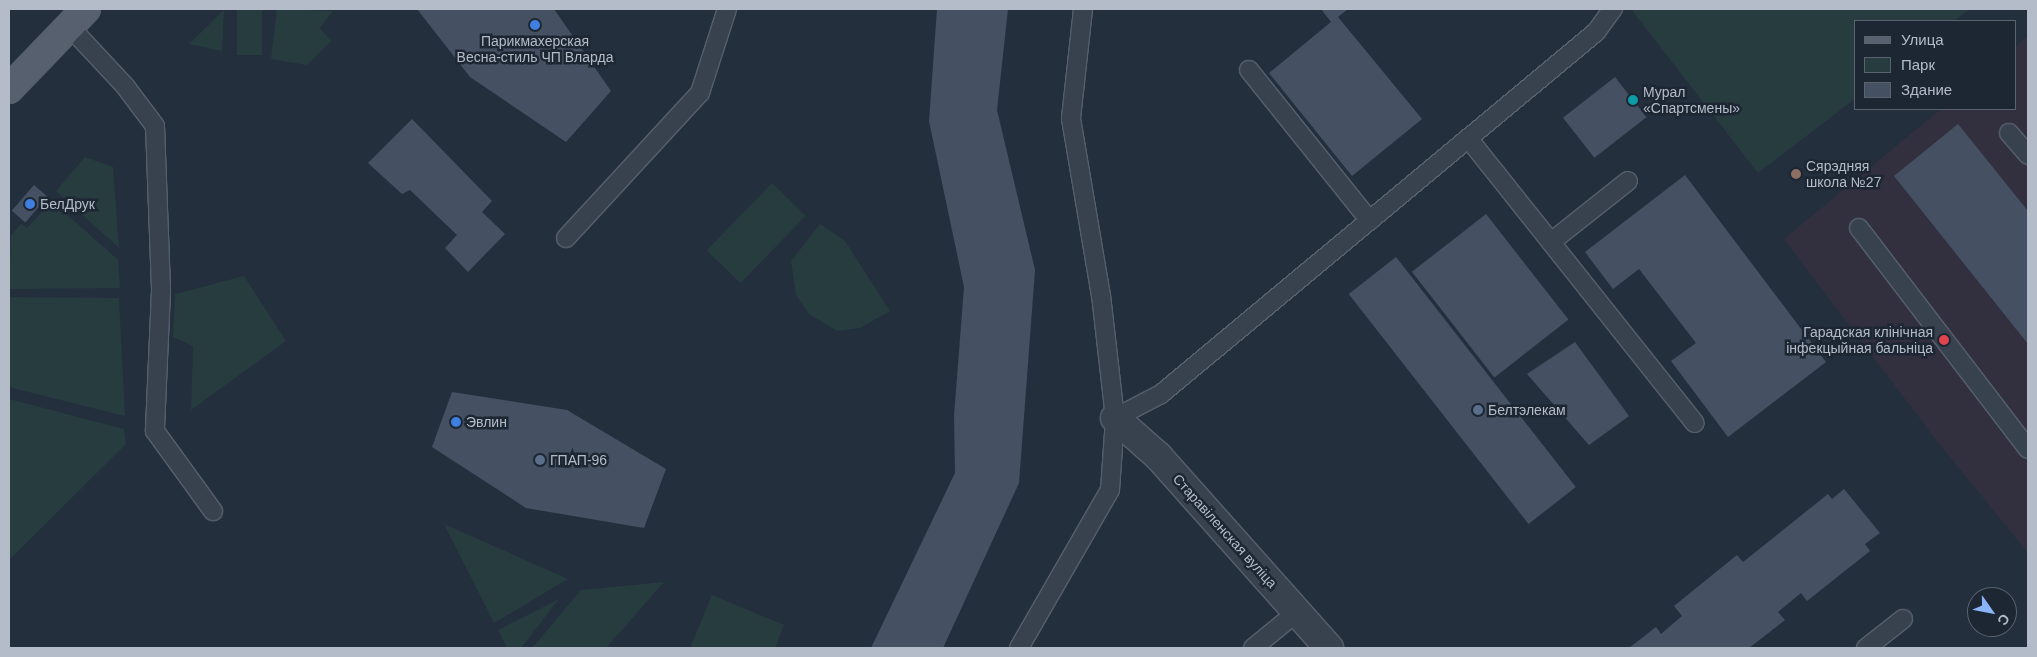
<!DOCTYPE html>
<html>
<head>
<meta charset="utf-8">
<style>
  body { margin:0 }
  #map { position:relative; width:2037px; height:657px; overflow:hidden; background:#242f3e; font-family:Arial,sans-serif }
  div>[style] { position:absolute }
  .medical>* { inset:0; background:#32303f }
  .green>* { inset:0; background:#263c3f; transform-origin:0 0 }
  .building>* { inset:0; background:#455162; transform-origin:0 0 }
  .roads { filter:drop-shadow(1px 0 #565f6c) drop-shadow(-1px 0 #565f6c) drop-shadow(0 1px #565f6c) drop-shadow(0 -1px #565f6c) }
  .service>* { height:18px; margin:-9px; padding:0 9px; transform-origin:9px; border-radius:9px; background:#38414e }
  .minor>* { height:28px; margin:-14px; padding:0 14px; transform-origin:14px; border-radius:14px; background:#38414e }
  .primary>* { height:28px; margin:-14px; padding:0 14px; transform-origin:14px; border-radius:14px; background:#56606e }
  .dots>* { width:14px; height:14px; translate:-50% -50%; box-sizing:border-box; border:2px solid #1d2633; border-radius:50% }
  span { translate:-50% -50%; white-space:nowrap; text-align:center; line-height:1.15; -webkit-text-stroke:5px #1d2633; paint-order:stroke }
  .poi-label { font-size:14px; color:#b4bcc9 }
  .left { translate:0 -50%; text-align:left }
  .right { translate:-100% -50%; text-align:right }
  .street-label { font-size:14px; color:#b4bcc9 }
  .frame { position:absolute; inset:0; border:10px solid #b4bcc9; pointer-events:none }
  .legend { position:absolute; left:1854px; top:20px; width:162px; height:90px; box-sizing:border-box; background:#1d2633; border:1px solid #59626f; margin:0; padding:6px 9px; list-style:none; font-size:15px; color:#b4bcc9 }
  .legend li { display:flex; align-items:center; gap:10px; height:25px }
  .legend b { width:25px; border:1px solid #59626f }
  .north { position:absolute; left:1967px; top:587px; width:50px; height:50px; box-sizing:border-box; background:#1d2633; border:1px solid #59626f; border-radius:50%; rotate:123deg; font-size:14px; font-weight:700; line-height:20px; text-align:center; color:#b4bcc9 }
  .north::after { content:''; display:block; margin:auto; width:18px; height:22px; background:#8ab4f8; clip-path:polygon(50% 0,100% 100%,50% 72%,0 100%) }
</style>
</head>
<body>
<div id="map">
  <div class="medical">
    <i style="clip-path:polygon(2028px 36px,2028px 553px,1937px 441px,1784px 239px,1941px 109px,2016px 109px,2016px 46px)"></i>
  </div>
  <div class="green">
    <i style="left:237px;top:9px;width:25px;height:46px"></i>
    <i style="clip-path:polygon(277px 9px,333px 11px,320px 28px,331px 41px,307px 65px,271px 59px)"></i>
    <i style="clip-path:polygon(1631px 9px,1970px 9px,1954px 21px,1856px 21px,1856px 98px,1758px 173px)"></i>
    <i style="clip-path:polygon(224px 10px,222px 51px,189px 44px)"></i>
    <i style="clip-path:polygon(85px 157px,113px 167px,119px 248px,56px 191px)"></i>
    <i style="left:772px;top:183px;width:47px;height:94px;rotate:44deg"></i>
    <i style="clip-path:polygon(52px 201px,118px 260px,120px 288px,9px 289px,11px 235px,21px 224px,27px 228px)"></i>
    <i style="clip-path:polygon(820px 224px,845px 241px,890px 311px,860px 328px,837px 331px,809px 314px,796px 295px,791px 261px)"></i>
    <i style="clip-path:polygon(244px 276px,286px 341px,191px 410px,193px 346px,173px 337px,175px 294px)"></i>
    <i style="clip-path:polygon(9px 297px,119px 298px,125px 416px,9px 387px)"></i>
    <i style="clip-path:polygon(9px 399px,124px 429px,126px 444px,9px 560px)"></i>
    <i style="clip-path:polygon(444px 524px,568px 579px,494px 623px)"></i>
    <i style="clip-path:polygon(664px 582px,606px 648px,532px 648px,581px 590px)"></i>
    <i style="clip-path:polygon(712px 595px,784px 625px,775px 648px,690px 648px)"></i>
    <i style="clip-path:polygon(559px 599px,521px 648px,507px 648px,498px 630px)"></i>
  </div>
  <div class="building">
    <i style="clip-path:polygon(417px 9px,554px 9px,611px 91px,566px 142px,470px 77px)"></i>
    <i style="clip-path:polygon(937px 9px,1008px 9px,997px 110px,1035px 270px,1019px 483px,943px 648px,871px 648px,955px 473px,954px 416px,964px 287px,929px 121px)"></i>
    <i style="clip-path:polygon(1321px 9px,1348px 9px,1338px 17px,1422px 119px,1352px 176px,1269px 73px,1331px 22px)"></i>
    <i style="left:1615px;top:77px;width:51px;height:66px;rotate:52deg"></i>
    <i style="clip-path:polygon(412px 119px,492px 201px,482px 212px,505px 234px,468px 272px,445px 248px,457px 235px,410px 190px,402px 194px,368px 163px)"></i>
    <i style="clip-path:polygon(1958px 124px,2028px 211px,2028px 344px,1894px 176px)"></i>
    <i style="clip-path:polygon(1685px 175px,1826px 362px,1728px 437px,1671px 361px,1696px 343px,1639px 269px,1613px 289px,1585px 252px)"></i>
    <i style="left:34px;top:185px;width:18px;height:34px;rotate:41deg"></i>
    <i style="left:1486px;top:214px;width:134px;height:94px;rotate:52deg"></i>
    <i style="left:1396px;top:257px;width:292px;height:60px;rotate:52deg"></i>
    <i style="clip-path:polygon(1575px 342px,1629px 416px,1589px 445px,1527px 374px)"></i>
    <i style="clip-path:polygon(452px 392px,567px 410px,666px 469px,644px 528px,526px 508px,432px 447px)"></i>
    <i style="clip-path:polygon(1844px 489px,1880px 533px,1865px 544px,1870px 551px,1807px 601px,1801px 593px,1778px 612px,1785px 620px,1749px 648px,1629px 648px,1656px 627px,1661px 634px,1682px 616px,1674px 606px,1737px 555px,1743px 562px,1828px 494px,1832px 499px)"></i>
  </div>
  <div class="roads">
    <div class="service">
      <i style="left:69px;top:26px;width:82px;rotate:47deg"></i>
      <i style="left:125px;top:86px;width:50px;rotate:53.1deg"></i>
      <i style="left:155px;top:126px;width:165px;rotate:87.9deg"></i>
      <i style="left:161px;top:291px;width:140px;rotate:92.5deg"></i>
      <i style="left:155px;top:431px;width:99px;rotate:54.1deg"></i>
      <i style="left:1249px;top:70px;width:193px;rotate:51.3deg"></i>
      <i style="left:2009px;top:133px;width:29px;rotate:49deg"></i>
      <i style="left:1468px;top:138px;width:364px;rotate:51.5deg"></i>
      <i style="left:1859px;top:228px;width:278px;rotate:52.6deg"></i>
      <i style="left:566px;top:238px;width:197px;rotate:-47.3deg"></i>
      <i style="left:700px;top:93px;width:88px;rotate:-72.2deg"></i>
      <i style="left:1551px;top:242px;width:98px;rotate:-38.4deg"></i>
      <i style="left:1115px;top:418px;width:52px;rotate:-27.6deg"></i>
      <i style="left:1161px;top:394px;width:566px;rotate:-39.77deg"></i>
      <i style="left:1596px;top:32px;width:29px;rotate:-54deg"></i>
      <i style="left:1019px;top:648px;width:182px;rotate:-60.1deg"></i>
      <i style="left:1110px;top:490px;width:72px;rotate:-86deg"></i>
      <i style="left:1115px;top:418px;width:123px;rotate:-96.5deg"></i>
      <i style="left:1101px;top:296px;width:181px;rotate:-99.6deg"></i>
      <i style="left:1071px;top:118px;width:110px;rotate:-83.7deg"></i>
      <i style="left:1253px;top:648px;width:57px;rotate:-39.3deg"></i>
      <i style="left:1866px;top:648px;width:47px;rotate:-38.1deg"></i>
    </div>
    <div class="minor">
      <i style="left:1115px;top:418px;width:57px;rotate:41.5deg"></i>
      <i style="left:1158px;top:456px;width:257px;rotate:48.3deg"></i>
    </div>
    <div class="primary">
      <i style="left:9px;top:89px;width:111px;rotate:-46.1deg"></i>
    </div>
  </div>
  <div class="dots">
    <i style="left:535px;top:25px;background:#3f7fe0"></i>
    <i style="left:1633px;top:100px;background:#0f9aa8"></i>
    <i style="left:1796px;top:174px;background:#8d6e63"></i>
    <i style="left:30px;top:204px;background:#3f7fe0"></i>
    <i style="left:1944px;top:340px;background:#e0444e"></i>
    <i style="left:1478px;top:410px;background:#5c6f8a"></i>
    <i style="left:456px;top:422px;background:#3f7fe0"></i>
    <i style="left:540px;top:460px;background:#5c6f8a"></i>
  </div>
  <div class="poi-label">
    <span style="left:535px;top:49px">Парикмахерская<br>Весна-стиль ЧП Вларда</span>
    <span class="left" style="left:1643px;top:100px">Мурал<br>«Спартсмены»</span>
    <span class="left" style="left:1806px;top:174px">Сярэдняя<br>школа №27</span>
    <span class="left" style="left:40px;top:204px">БелДрук</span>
    <span class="right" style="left:1933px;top:340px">Гарадская клінічная<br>інфекцыйная бальніца</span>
    <span class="left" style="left:1488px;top:410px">Белтэлекам</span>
    <span class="left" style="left:466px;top:422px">Эвлин</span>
    <span class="left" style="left:550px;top:460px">ГПАП-96</span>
  </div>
  <div class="street-label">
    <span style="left:1225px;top:531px;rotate:48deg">Старавіленская вуліца</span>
  </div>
  <div class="frame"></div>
  <ul class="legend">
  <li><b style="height:6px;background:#56606e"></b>Улица</li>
  <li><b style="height:14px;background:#263c3f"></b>Парк</li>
  <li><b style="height:14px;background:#455162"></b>Здание</li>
  </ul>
  <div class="north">С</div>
</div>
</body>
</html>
